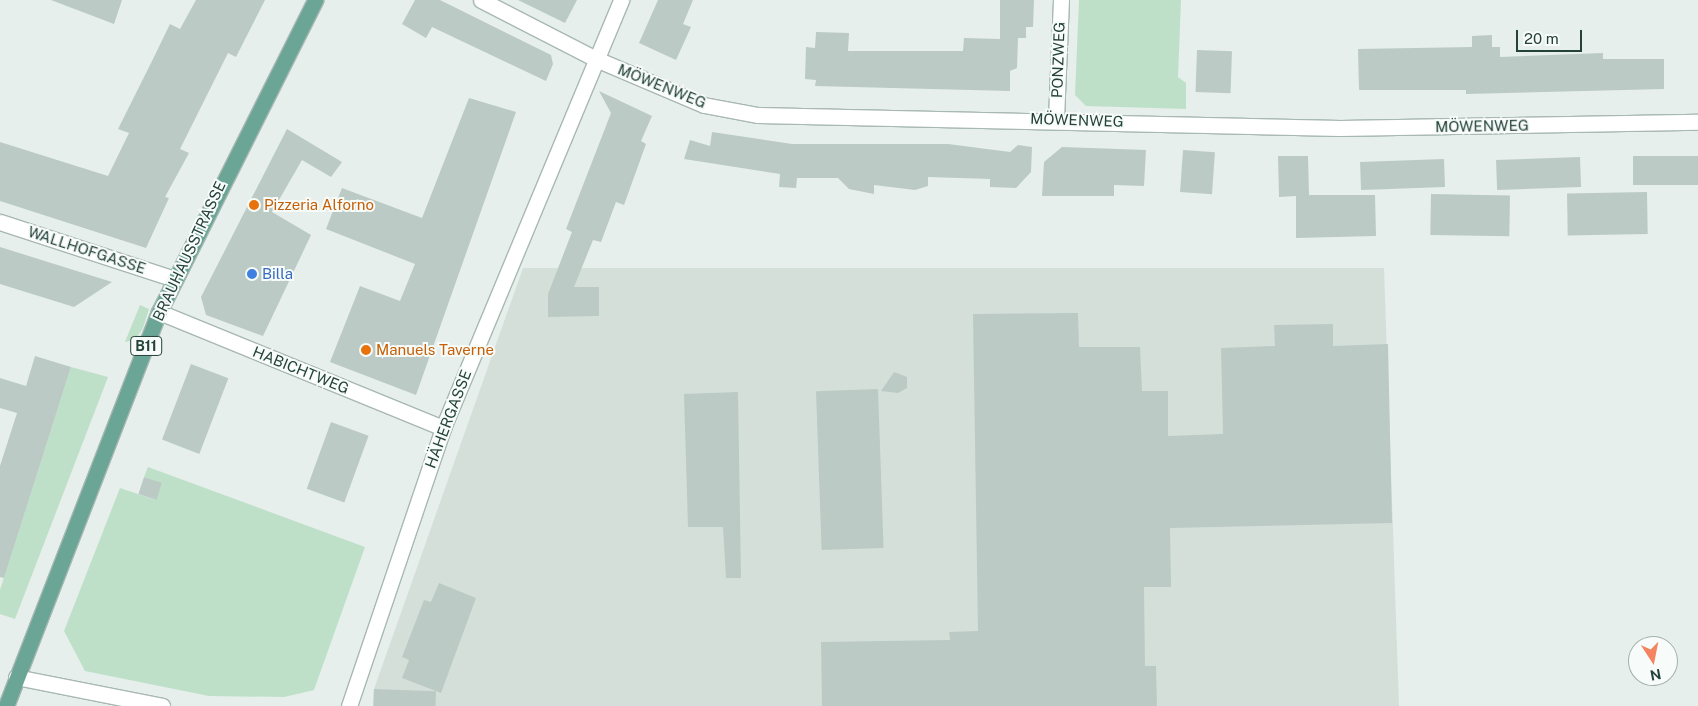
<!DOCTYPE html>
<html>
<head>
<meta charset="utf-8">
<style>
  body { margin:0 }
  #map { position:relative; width:1698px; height:706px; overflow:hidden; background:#e6efeb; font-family:"Public Sans",sans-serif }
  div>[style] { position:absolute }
  .built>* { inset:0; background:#d4dfda }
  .green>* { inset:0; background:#bfe0c8 }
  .building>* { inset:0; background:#bbcac4; transform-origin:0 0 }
  .roads { filter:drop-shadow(1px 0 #a8b8b2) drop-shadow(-1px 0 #a8b8b2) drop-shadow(0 1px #a8b8b2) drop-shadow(0 -1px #a8b8b2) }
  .street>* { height:15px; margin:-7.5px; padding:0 7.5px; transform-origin:7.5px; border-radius:7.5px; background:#fff }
  .primary>* { height:15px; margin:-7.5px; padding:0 7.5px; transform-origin:7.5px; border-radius:7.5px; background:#6aa596 }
  .dots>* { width:14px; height:14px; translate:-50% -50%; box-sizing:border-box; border:2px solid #f7fbf9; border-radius:50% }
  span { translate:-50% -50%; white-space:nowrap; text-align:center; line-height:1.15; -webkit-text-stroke:4px #f7fbf9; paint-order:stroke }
  .shield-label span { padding:1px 4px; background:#f7fbf9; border:1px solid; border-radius:4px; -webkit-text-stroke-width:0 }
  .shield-label { font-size:14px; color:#24423a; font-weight:700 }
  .street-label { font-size:15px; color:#24423a }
  .food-label { font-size:15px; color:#c56008 }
  .left { translate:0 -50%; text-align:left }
  .shop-label { font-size:15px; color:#366cbe }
  .north { position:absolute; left:1628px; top:636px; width:50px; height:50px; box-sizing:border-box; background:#f7fbf9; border:1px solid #a3b1ad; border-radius:50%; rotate:169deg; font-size:14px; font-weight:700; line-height:20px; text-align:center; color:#24423a }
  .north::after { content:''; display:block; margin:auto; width:18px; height:22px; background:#f4845f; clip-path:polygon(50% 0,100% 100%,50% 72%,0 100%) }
  .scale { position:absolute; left:1516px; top:30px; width:66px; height:22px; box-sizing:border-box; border:2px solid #24423a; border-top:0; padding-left:6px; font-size:15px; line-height:18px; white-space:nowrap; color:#24423a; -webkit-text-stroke:4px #f7fbf9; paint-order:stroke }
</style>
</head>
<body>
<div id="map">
  <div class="built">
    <i style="clip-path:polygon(523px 268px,1384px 268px,1399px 706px,373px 706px,374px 689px)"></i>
  </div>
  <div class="green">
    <i style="clip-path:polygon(1079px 0,1181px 0,1178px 77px,1186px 83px,1186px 109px,1086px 106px,1075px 95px)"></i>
    <i style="clip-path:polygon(140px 305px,149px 309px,143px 328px,135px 340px,125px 342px)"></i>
    <i style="clip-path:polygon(71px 367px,108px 377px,15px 619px,0 614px,0 590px)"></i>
    <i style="clip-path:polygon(148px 467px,365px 547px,314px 690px,284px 697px,209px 696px,85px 671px,64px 631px,120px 488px,156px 500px,162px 483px,144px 477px)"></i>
  </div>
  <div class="building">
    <i style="clip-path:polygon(51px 0,122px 0,114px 24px)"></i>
    <i style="clip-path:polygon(196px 0,265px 0,236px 57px,228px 53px,180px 149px,189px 153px,165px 197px,169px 198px,146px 248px,0 201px,0 142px,108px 176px,129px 133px,118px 129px,153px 59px,170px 24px,180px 29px)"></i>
    <i style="clip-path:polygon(415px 0,440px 0,551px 55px,553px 64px,546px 81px,432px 27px,426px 38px,402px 24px)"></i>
    <i style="clip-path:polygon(518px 0,577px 0,565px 23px)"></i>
    <i style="clip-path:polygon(658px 0,693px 0,683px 24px,691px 27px,676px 60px,639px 43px)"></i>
    <i style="clip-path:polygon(1000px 0,1034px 0,1033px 27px,1026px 27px,1026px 38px,1018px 38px,1017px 68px,1010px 71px,1010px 91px,815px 86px,816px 80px,805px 79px,806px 47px,815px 48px,816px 32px,849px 33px,848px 51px,963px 51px,964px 38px,1000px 39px)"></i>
    <i style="clip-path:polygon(1492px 35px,1492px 47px,1500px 47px,1500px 57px,1603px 53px,1603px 59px,1664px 59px,1664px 89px,1466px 94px,1466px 90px,1359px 90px,1358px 49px,1472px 47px,1472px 36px)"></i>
    <i style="left:1197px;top:50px;width:35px;height:42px;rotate:2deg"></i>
    <i style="clip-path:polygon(599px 91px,652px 116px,641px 141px,646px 144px,624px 205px,616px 202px,601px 242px,593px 240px,574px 287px,599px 287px,599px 316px,548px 317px,548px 294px,572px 232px,566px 229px,611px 113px)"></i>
    <i style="clip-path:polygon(469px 98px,516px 112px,416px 395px,330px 362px,360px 286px,400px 301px,415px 264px,326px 229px,342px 188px,422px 218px)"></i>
    <i style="clip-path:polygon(287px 129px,342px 162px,331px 177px,302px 160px,272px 212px,311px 235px,263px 336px,206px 315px,201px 297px)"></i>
    <i style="clip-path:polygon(712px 132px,792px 144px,948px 144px,1010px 152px,1018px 145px,1032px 147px,1031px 172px,1016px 188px,990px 187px,990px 179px,928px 177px,928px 186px,915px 190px,874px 185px,874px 194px,849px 189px,838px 178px,797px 178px,796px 188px,779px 187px,780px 174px,684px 159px,690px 140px,710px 146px)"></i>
    <i style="clip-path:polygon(1062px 147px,1146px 150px,1144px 186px,1114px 185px,1114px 196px,1042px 196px,1044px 162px)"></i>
    <i style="left:1183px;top:150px;width:32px;height:42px;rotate:4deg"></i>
    <i style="clip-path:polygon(1278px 156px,1308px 156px,1309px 195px,1375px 195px,1376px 236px,1296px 238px,1296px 196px,1279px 197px)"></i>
    <i style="left:1698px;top:156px;width:29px;height:65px;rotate:90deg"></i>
    <i style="left:1580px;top:157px;width:30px;height:84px;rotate:88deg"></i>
    <i style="left:1444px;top:159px;width:28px;height:84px;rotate:88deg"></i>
    <i style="left:1647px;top:192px;width:42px;height:80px;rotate:89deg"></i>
    <i style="left:1431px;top:194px;width:79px;height:41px;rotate:1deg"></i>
    <i style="clip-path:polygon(0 247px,112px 282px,74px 307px,0 284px)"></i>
    <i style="clip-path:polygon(1078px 313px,1079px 347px,1140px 347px,1142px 391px,1168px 391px,1168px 436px,1223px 434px,1221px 348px,1275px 346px,1274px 325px,1333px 324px,1333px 346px,1388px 344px,1392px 523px,1170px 528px,1171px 587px,1144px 587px,1145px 666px,1156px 666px,1157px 706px,822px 706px,821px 642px,950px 640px,949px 632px,978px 631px,973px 314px)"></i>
    <i style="clip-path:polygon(35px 356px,71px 367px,4px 578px,0 577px,0 466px,17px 413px,0 408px,0 378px,26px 386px)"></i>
    <i style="left:191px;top:364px;width:40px;height:81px;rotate:21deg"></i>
    <i style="clip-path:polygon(894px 372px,907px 377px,907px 388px,898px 393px,881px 391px)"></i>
    <i style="left:878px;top:389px;width:159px;height:62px;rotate:88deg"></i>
    <i style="clip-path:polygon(738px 392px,741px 578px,726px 578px,723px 527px,688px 527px,684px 394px)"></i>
    <i style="left:331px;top:422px;width:40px;height:71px;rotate:20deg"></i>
    <i style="left:144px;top:477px;width:19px;height:18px;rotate:18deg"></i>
    <i style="clip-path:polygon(439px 583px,476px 598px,441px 693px,402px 678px,409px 660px,402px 657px,424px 600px,431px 602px)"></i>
    <i style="left:374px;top:689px;width:62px;height:17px;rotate:2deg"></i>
  </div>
  <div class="roads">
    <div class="street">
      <i style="left:481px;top:0;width:129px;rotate:27.2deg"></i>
      <i style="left:596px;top:59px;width:117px;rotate:23.1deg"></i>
      <i style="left:704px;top:105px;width:55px;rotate:10.5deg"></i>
      <i style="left:758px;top:115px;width:582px;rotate:1.28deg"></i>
      <i style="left:1340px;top:128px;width:358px;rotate:-1deg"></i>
      <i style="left:1056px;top:119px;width:119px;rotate:-87.6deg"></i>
      <i style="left:0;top:222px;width:183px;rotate:18.1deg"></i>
      <i style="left:159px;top:312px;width:307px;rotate:22.2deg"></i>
      <i style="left:16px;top:677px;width:149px;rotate:11.2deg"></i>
      <i style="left:349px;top:706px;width:293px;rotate:-71.3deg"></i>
      <i style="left:443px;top:428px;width:464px;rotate:-67.4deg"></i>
    </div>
    <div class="primary">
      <i style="left:6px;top:706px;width:423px;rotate:-68.8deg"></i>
      <i style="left:159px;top:312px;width:349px;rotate:-63.4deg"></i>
    </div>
  </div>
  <div class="dots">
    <i style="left:254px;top:205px;background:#e8710a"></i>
    <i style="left:252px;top:274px;background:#3f7fe0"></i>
    <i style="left:366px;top:350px;background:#e8710a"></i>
  </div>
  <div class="shield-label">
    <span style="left:146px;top:346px">B11</span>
  </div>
  <div class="street-label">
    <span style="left:1058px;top:60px;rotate:-88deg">PONZWEG</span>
    <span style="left:662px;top:86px;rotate:22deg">MÖWENWEG</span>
    <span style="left:1077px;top:120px;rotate:2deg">MÖWENWEG</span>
    <span style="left:1482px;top:126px;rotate:-1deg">MÖWENWEG</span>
    <span style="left:87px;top:250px;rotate:18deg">WALLHOFGASSE</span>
    <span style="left:189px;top:251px;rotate:-65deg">BRAUHAUSSTRASSE</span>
    <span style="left:301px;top:370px;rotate:22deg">HABICHTWEG</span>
    <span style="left:448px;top:419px;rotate:-69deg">HÄHERGASSE</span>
  </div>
  <div class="food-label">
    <span class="left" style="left:264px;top:205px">Pizzeria Alforno</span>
    <span class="left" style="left:376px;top:350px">Manuels Taverne</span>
  </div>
  <div class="shop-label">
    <span class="left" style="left:262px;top:274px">Billa</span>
  </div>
  <div class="north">N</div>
  <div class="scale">20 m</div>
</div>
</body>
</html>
